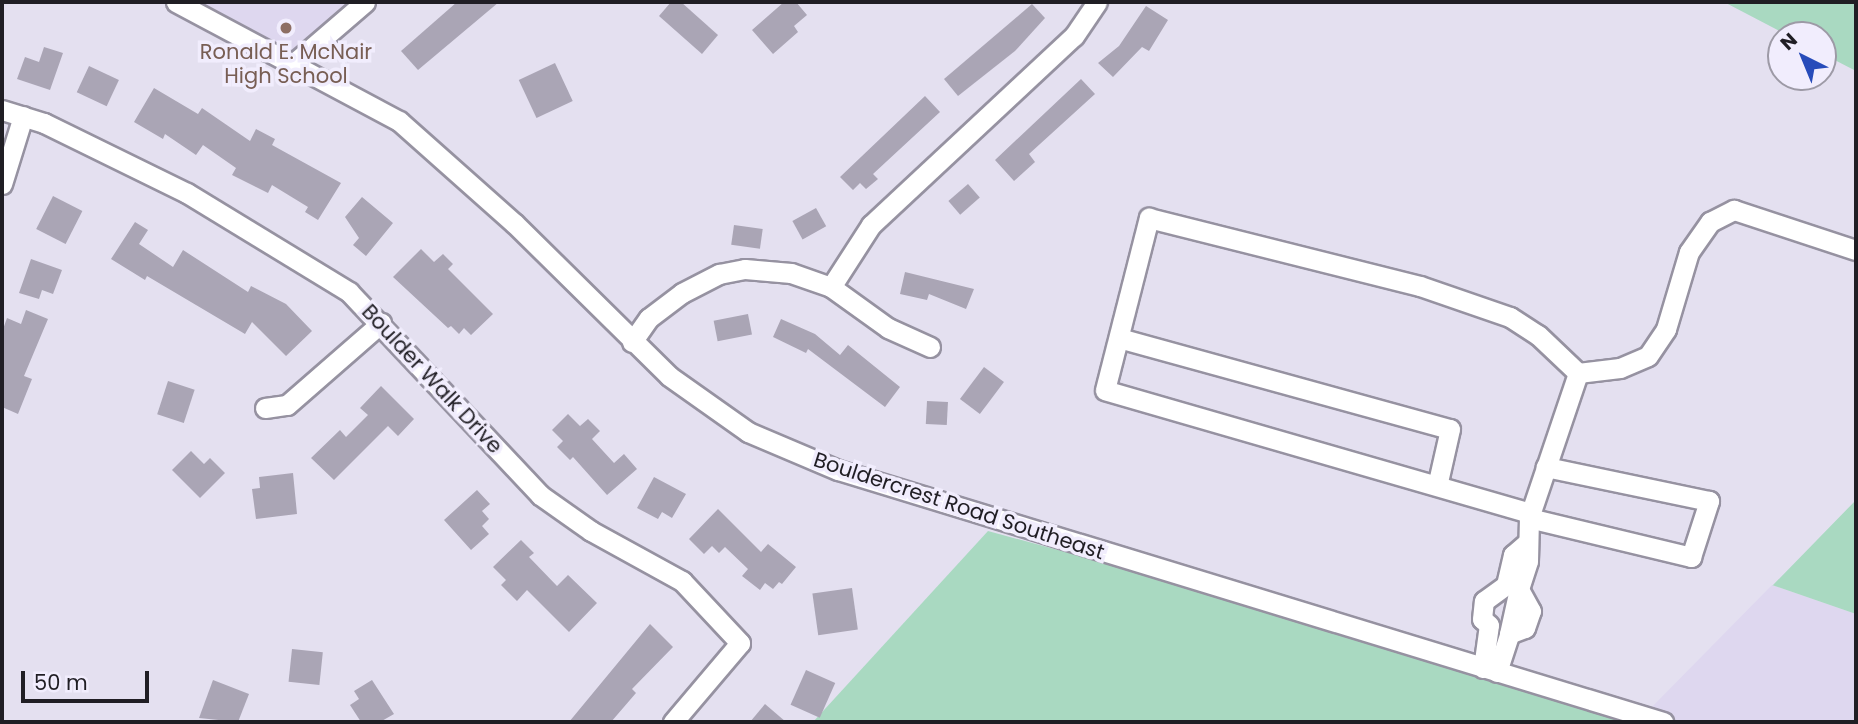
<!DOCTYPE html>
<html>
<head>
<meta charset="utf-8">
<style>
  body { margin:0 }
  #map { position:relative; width:1858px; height:724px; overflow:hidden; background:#e4e0f0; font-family:Poppins,sans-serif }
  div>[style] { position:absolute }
  .built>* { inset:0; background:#ded7ef }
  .green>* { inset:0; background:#a9d9c1 }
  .building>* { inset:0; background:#aaa5b5; transform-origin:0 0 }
  .roads { filter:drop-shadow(2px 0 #9692a1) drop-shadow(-2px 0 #9692a1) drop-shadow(0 2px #9692a1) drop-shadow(0 -2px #9692a1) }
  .minor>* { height:19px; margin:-9.5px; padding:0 9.5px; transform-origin:9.5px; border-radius:9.5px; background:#fff }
  .dots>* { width:19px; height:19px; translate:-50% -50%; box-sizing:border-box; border:4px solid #f1edfd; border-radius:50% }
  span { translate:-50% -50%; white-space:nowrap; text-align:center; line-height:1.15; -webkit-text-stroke:7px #f1edfd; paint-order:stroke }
  .education-label { font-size:21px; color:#785e54 }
  .street-label { font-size:21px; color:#201e24 }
  .frame { position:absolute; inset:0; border:4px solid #201e24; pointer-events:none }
  .north { position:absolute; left:1767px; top:21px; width:70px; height:70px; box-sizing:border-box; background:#f1edfd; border:2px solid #9d9aa6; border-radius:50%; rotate:317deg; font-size:19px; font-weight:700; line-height:28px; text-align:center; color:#201e24 }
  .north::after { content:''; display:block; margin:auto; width:24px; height:32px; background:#274bba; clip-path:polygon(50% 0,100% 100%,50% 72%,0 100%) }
  .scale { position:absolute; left:21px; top:671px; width:128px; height:32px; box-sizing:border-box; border:4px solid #201e24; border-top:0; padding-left:9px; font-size:21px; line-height:24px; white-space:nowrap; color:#201e24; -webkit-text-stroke:5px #f1edfd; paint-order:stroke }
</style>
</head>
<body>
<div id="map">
  <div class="built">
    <i style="clip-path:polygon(193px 2px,360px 2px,295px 55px)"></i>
    <i style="clip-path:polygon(1772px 585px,1856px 614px,1856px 722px,1670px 722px,1644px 715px)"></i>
  </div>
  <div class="green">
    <i style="clip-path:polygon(1724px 2px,1856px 2px,1856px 71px,1823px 54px,1823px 35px,1787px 35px)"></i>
    <i style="clip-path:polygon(1856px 500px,1856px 614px,1772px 585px,1773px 585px)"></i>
    <i style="clip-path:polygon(988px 531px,1183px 584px,1670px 722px,813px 722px)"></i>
  </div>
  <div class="building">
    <i style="clip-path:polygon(457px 2px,499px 2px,418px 70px,401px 51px)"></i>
    <i style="clip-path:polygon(671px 2px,681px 2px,718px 35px,702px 54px,659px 16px)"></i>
    <i style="clip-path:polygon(784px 2px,796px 2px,807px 15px,794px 26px,798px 32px,773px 54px,752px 30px)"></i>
    <i style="clip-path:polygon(1032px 4px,1045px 18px,1015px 51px,958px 96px,944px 79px)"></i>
    <i style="clip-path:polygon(1146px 6px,1168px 20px,1149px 51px,1142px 47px,1113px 77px,1098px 63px,1119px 46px)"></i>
    <i style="clip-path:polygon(44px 47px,63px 53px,50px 90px,17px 79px,25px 57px,39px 62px)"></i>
    <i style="left:555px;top:63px;width:42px;height:40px;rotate:65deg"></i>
    <i style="left:89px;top:66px;width:33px;height:29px;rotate:25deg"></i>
    <i style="clip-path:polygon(1081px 79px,1095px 94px,1029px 154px,1035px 162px,1014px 181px,995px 160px)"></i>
    <i style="clip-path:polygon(154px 88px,198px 114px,202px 108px,250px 141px,256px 129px,275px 139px,272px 145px,341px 183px,318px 220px,305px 212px,308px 207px,272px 185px,268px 193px,232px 175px,236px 168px,203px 145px,196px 155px,165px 134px,163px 139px,134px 122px)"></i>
    <i style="clip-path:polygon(925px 96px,940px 112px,873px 174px,878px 179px,866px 189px,860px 183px,853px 190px,840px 177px)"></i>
    <i style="left:968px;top:184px;width:18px;height:26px;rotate:49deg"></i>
    <i style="left:53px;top:196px;width:33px;height:37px;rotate:27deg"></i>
    <i style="clip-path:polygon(362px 197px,393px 223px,366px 256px,353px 245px,359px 238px,345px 217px)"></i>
    <i style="left:816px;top:208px;width:21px;height:27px;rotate:61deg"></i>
    <i style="clip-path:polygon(135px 222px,148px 230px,139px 244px,173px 267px,183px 250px,248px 292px,251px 286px,286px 304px,312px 331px,286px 356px,252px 322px,245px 334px,147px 276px,145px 280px,111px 259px)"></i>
    <i style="left:734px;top:225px;width:29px;height:20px;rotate:8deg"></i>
    <i style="clip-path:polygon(421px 249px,434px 262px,443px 254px,453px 264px,448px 269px,493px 314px,471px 335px,464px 328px,459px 334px,451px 326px,448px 328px,393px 277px)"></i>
    <i style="clip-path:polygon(31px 259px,62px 270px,53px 294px,42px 290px,39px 299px,19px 293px)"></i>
    <i style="clip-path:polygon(905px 272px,974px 289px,966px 309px,929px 294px,927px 300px,900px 294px)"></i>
    <i style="clip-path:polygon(26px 310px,48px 319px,24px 376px,32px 379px,18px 414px,2px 407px,2px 332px,7px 318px,21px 324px)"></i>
    <i style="left:748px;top:314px;width:21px;height:35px;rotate:79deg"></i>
    <i style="clip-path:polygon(781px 319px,815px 334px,840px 355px,848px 345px,900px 387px,885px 407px,808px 349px,806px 353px,773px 337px)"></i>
    <i style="left:984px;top:367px;width:25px;height:40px;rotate:37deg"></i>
    <i style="left:168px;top:381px;width:28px;height:35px;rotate:18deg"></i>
    <i style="clip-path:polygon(381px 386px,414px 419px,398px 436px,388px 426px,334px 480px,311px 458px,340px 430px,346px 437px,368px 415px,360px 408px)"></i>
    <i style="left:927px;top:401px;width:21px;height:23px;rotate:3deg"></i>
    <i style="clip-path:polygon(568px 414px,580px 426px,588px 419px,600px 431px,592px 439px,614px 463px,624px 454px,637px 469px,607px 495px,573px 457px,570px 460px,557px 447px,563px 441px,552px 430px)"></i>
    <i style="clip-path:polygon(191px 451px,204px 464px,210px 458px,225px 473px,200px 498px,172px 470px)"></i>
    <i style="clip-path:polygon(293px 473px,297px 514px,256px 519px,252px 489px,260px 488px,259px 477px)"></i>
    <i style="clip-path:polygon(654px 477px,686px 494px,672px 518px,662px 512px,658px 519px,637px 508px)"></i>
    <i style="clip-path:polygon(477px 490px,490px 504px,482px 511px,489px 519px,482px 526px,489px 534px,471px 550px,444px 520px)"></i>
    <i style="clip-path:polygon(718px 509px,761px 552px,768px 544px,796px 567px,782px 584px,779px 582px,773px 589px,765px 583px,760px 590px,742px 576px,748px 569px,725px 547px,719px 553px,712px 546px,704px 554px,689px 539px)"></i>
    <i style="clip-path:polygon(521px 540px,534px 553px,529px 557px,557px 586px,568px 575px,597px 603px,569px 632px,527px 590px,517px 601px,501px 585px,506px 580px,493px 567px)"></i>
    <i style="left:852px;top:588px;width:42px;height:40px;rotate:82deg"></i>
    <i style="clip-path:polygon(650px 624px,673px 647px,632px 689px,636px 693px,611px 722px,569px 722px)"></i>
    <i style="left:292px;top:649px;width:31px;height:33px;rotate:6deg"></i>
    <i style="left:806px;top:670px;width:32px;height:38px;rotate:24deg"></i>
    <i style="clip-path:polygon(213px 680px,249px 694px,238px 722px,199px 718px)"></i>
    <i style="clip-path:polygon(372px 680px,394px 714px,380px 722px,361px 722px,350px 705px,359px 699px,354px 691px)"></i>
    <i style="clip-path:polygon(765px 704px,786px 722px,750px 722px)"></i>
  </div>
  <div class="roads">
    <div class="minor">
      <i style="left:176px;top:2px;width:253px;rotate:28.1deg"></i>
      <i style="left:399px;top:121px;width:154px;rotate:41.6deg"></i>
      <i style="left:514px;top:223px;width:218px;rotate:44.6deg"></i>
      <i style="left:669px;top:376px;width:97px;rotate:35.3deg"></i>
      <i style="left:748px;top:432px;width:98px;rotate:22.9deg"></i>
      <i style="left:838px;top:470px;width:863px;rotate:16.99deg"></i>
      <i style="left:293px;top:64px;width:95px;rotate:-40.7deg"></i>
      <i style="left:2px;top:110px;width:44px;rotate:17.2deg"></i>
      <i style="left:44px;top:123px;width:159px;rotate:26.1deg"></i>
      <i style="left:187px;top:193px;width:190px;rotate:31.4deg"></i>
      <i style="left:349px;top:292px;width:279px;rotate:46.7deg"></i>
      <i style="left:540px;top:495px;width:62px;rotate:35.2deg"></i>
      <i style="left:591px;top:531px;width:104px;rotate:28.8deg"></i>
      <i style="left:682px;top:581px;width:85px;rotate:46.9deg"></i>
      <i style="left:740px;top:643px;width:104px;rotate:130.3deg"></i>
      <i style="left:2px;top:184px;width:71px;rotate:-72.8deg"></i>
      <i style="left:831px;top:287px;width:74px;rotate:-57.2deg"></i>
      <i style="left:871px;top:225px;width:277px;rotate:-43deg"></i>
      <i style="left:1074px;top:36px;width:41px;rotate:-55.9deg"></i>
      <i style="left:1119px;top:338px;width:343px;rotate:15.4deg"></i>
      <i style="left:1450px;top:429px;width:58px;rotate:102.8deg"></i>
      <i style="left:632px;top:342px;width:29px;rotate:-55deg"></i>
      <i style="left:649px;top:318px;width:41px;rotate:-37.1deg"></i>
      <i style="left:682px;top:293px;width:42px;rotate:-27.2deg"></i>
      <i style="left:719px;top:274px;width:26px;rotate:-11deg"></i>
      <i style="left:745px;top:269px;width:46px;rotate:5deg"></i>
      <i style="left:791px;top:273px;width:42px;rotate:19.3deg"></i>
      <i style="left:831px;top:287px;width:70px;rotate:35.7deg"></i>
      <i style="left:888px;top:328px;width:46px;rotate:24.3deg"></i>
      <i style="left:1578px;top:373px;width:42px;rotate:-6.8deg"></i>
      <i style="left:1620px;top:368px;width:30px;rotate:-23deg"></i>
      <i style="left:1648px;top:356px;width:32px;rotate:-56deg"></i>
      <i style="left:1666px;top:329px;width:80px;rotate:-73.4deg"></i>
      <i style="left:1689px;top:252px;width:37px;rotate:-55deg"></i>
      <i style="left:1710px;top:222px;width:27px;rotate:-27deg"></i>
      <i style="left:1734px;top:210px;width:128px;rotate:18.2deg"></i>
      <i style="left:265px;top:408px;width:22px;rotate:-8deg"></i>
      <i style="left:287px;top:405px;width:125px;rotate:-41.1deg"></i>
      <i style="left:1530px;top:513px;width:442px;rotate:-163.9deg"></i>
      <i style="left:1105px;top:390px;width:178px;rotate:-75.7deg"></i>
      <i style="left:1149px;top:218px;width:279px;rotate:14.1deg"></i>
      <i style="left:1420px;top:286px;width:95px;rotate:19deg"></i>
      <i style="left:1510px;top:317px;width:33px;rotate:33deg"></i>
      <i style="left:1538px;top:335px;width:55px;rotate:43.5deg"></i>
      <i style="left:1529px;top:518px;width:167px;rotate:13.5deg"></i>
      <i style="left:1691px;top:557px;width:59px;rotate:-72.2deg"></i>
      <i style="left:1709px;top:501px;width:167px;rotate:-168.2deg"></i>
      <i style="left:1509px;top:634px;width:46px;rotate:-77.5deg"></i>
      <i style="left:1519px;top:589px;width:5px;rotate:-158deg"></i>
      <i style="left:1483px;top:668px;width:43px;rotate:-82.1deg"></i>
      <i style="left:1489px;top:625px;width:9px;rotate:-139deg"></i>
      <i style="left:1482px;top:619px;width:18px;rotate:-84deg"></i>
      <i style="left:1484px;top:601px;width:27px;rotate:-36deg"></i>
      <i style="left:1506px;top:585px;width:31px;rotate:-77deg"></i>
      <i style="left:1513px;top:555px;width:18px;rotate:-41deg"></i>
      <i style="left:1497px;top:672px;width:40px;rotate:-72deg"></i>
      <i style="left:1509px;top:634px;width:17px;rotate:-21deg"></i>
      <i style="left:1525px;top:628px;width:18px;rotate:-71deg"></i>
      <i style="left:1531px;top:611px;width:25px;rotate:-119deg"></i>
      <i style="left:1519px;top:589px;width:29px;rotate:-72deg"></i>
      <i style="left:1528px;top:561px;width:43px;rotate:-88.7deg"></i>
      <i style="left:1529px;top:518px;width:153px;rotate:-71.3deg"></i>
    </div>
  </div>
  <div class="dots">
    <i style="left:286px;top:28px;background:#8d6e63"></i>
  </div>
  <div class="education-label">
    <span style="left:286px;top:64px">Ronald E. McNair<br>High School</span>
  </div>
  <div class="street-label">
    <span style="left:432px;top:379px;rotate:47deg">Boulder Walk Drive</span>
    <span style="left:959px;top:506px;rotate:18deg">Bouldercrest Road Southeast</span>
  </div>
  <div class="frame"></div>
  <div class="north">N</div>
  <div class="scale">50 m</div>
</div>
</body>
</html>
